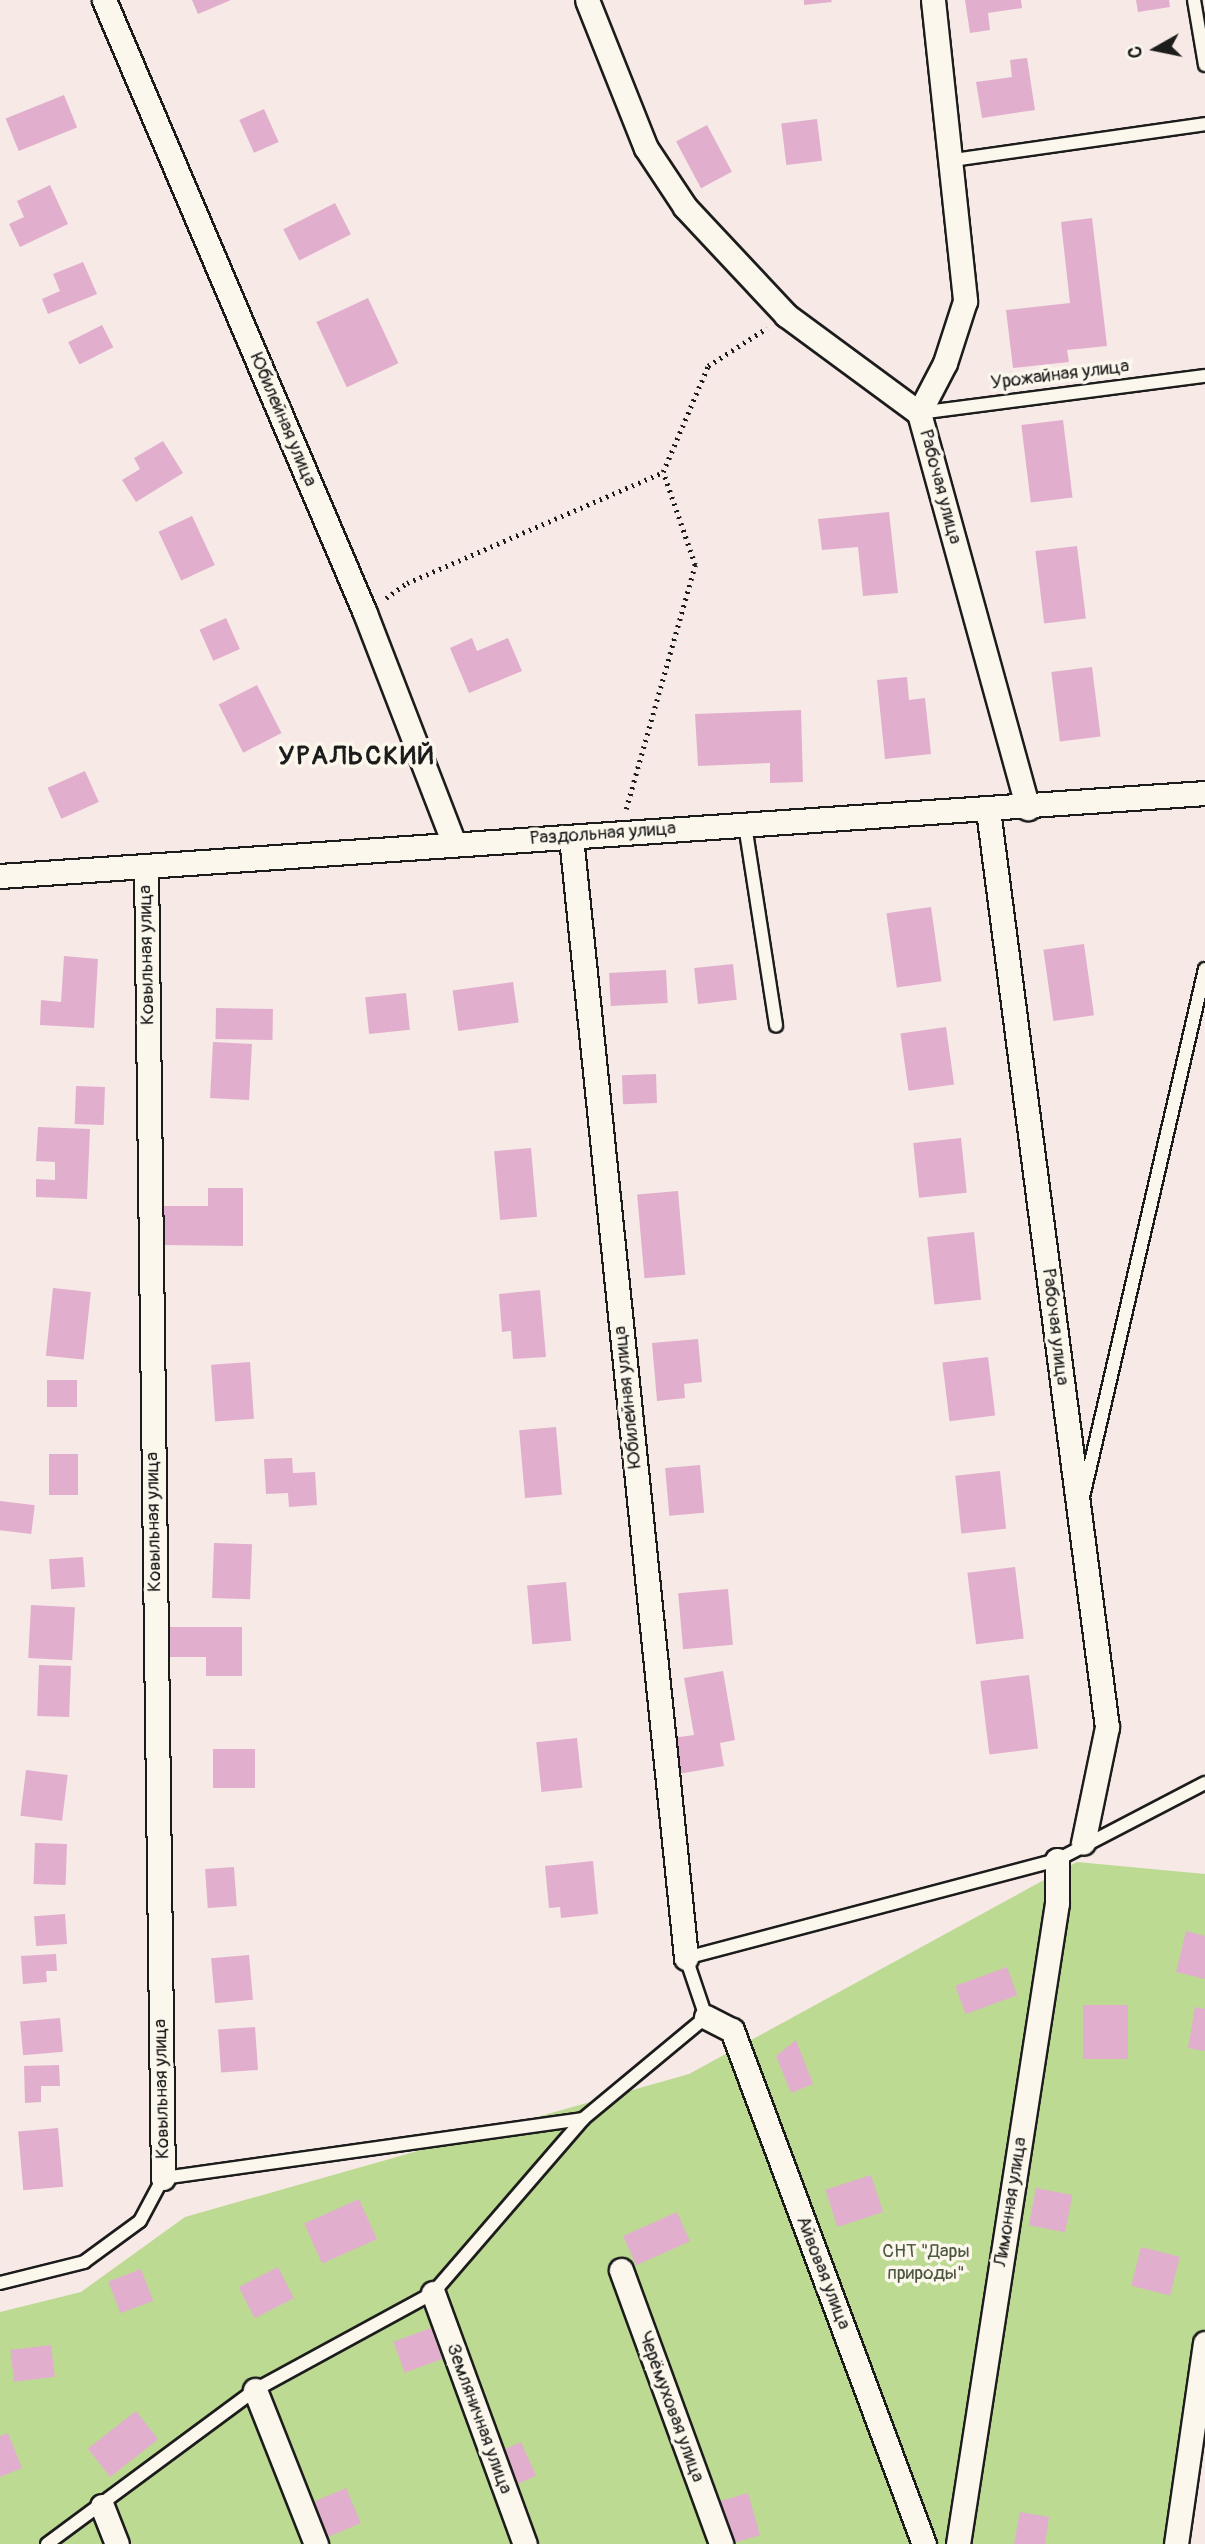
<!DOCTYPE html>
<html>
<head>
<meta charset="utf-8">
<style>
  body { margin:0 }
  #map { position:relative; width:1205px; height:2544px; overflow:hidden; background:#f6e9e6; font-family:Pangolin,sans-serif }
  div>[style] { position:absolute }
  .green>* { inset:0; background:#bcda92 }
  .building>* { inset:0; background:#e1afcd; transform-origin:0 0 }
  .path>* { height:4.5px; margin-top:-2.25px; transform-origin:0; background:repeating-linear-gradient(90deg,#1c1c1c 0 2px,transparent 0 7px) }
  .roads { filter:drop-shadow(2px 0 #1c1c1c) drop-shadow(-2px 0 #1c1c1c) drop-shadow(0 2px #1c1c1c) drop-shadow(0 -2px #1c1c1c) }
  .service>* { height:12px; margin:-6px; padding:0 6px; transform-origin:6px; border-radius:6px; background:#fbf7ec }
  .minor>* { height:23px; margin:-11.5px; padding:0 11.5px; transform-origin:11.5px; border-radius:11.5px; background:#fbf7ec }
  span { translate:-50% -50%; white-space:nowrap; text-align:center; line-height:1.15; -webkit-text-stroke:7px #fbf7ec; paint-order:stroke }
  .street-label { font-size:19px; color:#1c1c1c }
  .park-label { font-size:19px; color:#4c553f }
  .district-label { font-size:26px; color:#1c1c1c; font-weight:700; letter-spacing:2px }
  .north { position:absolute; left:1121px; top:14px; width:70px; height:70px; -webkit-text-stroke:5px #fbf7ec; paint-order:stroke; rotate:261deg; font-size:19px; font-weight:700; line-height:28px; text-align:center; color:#1c1c1c }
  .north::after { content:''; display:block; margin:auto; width:24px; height:32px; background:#1c1c1c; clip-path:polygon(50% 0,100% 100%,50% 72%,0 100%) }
</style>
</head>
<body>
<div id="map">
  <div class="green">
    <i style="clip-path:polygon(1077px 1862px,1205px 1874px,1205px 2339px,1165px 2544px,0 2544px,0 2312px,81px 2292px,185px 2217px,689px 2074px)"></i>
  </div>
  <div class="building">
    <i style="clip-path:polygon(192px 0,231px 0,198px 14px)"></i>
    <i style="clip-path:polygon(804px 0,831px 0,832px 2px,804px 5px)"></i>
    <i style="clip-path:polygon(965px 0,1021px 0,1022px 8px,988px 13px,990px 30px,970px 33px)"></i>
    <i style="clip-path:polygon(1136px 0,1169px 0,1170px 7px,1138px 12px)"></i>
    <i style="clip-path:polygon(1027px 58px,1035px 110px,982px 118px,976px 82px,1012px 77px,1010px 60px)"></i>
    <i style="left:64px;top:95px;width:35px;height:63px;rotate:68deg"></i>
    <i style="left:264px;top:109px;width:36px;height:27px;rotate:66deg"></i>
    <i style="left:817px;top:119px;width:42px;height:36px;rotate:83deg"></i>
    <i style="left:707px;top:125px;width:53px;height:35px;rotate:62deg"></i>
    <i style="clip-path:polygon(50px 185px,68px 224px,20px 247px,9px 224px,24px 217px,17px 201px)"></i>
    <i style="left:335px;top:203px;width:35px;height:58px;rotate:63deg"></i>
    <i style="clip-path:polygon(1092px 218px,1107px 346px,1067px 350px,1069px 362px,1013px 368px,1006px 310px,1070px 303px,1061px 222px)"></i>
    <i style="clip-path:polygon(83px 262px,97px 294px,48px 314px,42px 299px,60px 291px,53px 274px)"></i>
    <i style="left:368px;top:298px;width:72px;height:57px;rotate:65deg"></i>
    <i style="left:102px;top:325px;width:25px;height:38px;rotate:63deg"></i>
    <i style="left:1063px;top:420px;width:78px;height:42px;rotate:83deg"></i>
    <i style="clip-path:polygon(163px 441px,183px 473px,136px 502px,122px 480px,140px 469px,134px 458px)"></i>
    <i style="clip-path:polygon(889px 512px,898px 593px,863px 596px,858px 547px,822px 550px,818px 519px)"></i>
    <i style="left:192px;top:516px;width:54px;height:37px;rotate:65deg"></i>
    <i style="left:1077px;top:546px;width:73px;height:42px;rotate:83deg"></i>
    <i style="left:226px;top:618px;width:34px;height:29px;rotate:66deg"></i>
    <i style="clip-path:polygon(472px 638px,477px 651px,508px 638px,522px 671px,469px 693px,450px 648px)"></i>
    <i style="left:1092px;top:667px;width:70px;height:41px;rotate:83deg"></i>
    <i style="clip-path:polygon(907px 677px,909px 700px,925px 698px,931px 754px,885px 759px,877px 680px)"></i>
    <i style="left:257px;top:685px;width:54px;height:43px;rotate:63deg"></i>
    <i style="clip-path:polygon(801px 710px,803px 782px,770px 783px,770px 763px,698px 766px,695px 714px)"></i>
    <i style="left:85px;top:771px;width:34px;height:41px;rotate:66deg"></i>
    <i style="left:931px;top:907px;width:75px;height:45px;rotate:82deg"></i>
    <i style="left:1084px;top:944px;width:72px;height:41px;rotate:82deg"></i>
    <i style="clip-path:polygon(64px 956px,98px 959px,94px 1028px,40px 1025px,41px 1000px,61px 1002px)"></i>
    <i style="left:733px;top:964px;width:36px;height:39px;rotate:84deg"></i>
    <i style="left:666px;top:970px;width:33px;height:57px;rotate:87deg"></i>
    <i style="left:513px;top:982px;width:41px;height:61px;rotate:82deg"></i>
    <i style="left:406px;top:993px;width:37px;height:41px;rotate:84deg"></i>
    <i style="left:216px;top:1008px;width:57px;height:31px;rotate:1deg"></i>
    <i style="left:946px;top:1027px;width:58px;height:46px;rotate:82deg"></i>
    <i style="left:213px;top:1042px;width:39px;height:56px;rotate:3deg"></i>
    <i style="left:656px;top:1074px;width:29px;height:34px;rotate:88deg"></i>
    <i style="left:76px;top:1086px;width:29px;height:38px;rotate:2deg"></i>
    <i style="clip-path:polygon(38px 1127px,90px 1129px,87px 1199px,36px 1197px,36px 1179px,55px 1180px,55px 1162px,36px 1161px)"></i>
    <i style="left:961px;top:1138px;width:55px;height:48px;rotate:84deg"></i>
    <i style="left:531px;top:1148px;width:69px;height:37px;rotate:85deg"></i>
    <i style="clip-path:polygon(208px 1188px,243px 1188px,243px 1246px,159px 1245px,159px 1206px,208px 1206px)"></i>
    <i style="left:678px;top:1191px;width:84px;height:41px;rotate:85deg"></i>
    <i style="left:974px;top:1232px;width:68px;height:47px;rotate:84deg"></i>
    <i style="left:53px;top:1288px;width:38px;height:68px;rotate:6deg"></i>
    <i style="clip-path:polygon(540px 1290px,546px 1357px,513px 1359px,511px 1331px,502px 1332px,499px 1294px)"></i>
    <i style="clip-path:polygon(698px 1339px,702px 1382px,684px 1384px,685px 1398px,657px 1401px,652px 1343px)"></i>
    <i style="left:988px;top:1357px;width:59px;height:46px;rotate:83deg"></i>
    <i style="left:250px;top:1362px;width:57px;height:39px;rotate:86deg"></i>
    <i style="left:47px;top:1380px;width:30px;height:27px"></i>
    <i style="left:556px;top:1427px;width:68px;height:37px;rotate:85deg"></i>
    <i style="left:49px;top:1454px;width:29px;height:41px"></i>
    <i style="clip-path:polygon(292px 1458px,293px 1473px,315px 1472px,317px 1505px,289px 1507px,288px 1493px,266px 1494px,264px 1459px)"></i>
    <i style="left:700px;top:1465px;width:48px;height:35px;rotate:85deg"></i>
    <i style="left:1000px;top:1471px;width:58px;height:45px;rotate:84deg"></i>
    <i style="left:0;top:1501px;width:35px;height:29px;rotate:7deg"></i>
    <i style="left:214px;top:1543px;width:38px;height:55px;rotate:2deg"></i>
    <i style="left:83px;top:1557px;width:30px;height:34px;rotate:86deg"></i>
    <i style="left:1015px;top:1567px;width:72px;height:48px;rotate:83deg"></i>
    <i style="left:566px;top:1582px;width:59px;height:39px;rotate:85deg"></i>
    <i style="left:728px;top:1589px;width:56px;height:50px;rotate:85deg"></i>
    <i style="left:31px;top:1605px;width:44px;height:53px;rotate:3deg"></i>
    <i style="clip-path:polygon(166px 1627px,242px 1627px,242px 1676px,206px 1676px,206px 1657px,166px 1657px)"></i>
    <i style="left:39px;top:1665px;width:32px;height:51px;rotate:2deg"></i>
    <i style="clip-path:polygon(723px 1671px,735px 1740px,720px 1743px,724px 1766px,678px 1774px,672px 1738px,694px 1735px,684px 1678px)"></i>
    <i style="left:1029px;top:1675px;width:74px;height:49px;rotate:83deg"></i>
    <i style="left:577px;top:1738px;width:50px;height:41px;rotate:84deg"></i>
    <i style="left:213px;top:1749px;width:42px;height:39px"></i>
    <i style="left:26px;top:1770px;width:42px;height:46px;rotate:7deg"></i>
    <i style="left:35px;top:1843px;width:32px;height:41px;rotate:2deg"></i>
    <i style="clip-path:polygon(593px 1861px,598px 1914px,561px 1918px,560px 1907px,549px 1908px,545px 1866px)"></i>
    <i style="left:234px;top:1867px;width:39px;height:29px;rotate:86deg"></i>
    <i style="left:65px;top:1914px;width:30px;height:31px;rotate:86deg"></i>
    <i style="clip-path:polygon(1186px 1931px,1205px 1936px,1205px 1979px,1176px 1972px)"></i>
    <i style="clip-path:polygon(56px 1954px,57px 1971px,46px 1971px,47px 1982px,23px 1984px,21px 1956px)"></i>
    <i style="left:249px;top:1955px;width:45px;height:38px;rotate:85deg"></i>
    <i style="left:1007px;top:1967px;width:30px;height:55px;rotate:70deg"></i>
    <i style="left:1083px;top:2005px;width:45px;height:54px"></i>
    <i style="clip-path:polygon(1195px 2007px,1205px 2009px,1205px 2051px,1188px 2048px)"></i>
    <i style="left:60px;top:2018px;width:34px;height:40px;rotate:85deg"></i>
    <i style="left:255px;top:2027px;width:43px;height:37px;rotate:86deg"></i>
    <i style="clip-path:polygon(796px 2040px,813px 2084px,791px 2093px,776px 2056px)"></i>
    <i style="clip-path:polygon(59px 2065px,60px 2086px,41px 2086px,41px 2102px,25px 2103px,24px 2066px)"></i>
    <i style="left:58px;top:2128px;width:59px;height:40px;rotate:85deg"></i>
    <i style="left:871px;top:2175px;width:39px;height:48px;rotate:72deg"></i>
    <i style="left:1036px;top:2188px;width:37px;height:38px;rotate:11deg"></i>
    <i style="left:359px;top:2199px;width:44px;height:60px;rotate:66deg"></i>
    <i style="left:677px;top:2212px;width:32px;height:59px;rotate:66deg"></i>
    <i style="left:1141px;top:2247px;width:40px;height:40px;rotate:14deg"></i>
    <i style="left:278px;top:2267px;width:35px;height:44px;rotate:63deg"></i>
    <i style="left:141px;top:2269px;width:34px;height:35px;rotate:69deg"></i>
    <i style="left:431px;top:2328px;width:33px;height:40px;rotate:70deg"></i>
    <i style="left:51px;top:2345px;width:32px;height:41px;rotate:83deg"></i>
    <i style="left:136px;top:2411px;width:36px;height:61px;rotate:52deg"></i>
    <i style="clip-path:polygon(8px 2433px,22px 2468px,0 2477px,0 2436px)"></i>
    <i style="left:521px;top:2442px;width:37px;height:22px;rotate:66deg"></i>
    <i style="left:346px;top:2488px;width:38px;height:37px;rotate:67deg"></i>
    <i style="left:748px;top:2493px;width:44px;height:31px;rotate:74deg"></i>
    <i style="clip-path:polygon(1020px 2512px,1049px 2517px,1045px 2544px,1014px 2544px)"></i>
  </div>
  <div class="path">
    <i style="left:386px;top:598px;width:26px;rotate:-36deg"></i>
    <i style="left:407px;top:583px;width:279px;rotate:-23.4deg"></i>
    <i style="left:626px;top:809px;width:254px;rotate:-74.2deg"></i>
    <i style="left:695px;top:565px;width:98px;rotate:-109deg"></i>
    <i style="left:663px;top:472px;width:115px;rotate:-67deg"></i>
    <i style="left:708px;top:366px;width:70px;rotate:-32.8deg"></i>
  </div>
  <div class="roads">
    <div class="service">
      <i style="left:1194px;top:0;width:66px;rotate:80.4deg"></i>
      <i style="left:953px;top:160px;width:255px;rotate:-8.1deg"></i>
      <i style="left:919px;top:413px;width:288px;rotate:-7.4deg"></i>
      <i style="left:745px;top:825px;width:203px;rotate:81.2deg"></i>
      <i style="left:1083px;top:1497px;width:542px;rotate:-76.99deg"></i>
      <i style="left:0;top:2283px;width:87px;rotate:-14deg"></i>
      <i style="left:84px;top:2262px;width:69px;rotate:-36.2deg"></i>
      <i style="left:140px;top:2221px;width:49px;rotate:-61.9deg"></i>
      <i style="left:163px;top:2178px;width:424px;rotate:-8deg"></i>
      <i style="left:583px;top:2119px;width:160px;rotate:-39.7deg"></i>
      <i style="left:706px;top:2017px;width:62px;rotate:-108.7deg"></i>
      <i style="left:686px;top:1958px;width:384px;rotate:-14.8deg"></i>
      <i style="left:1057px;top:1860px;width:167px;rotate:-27.5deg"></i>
      <i style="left:47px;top:2544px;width:259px;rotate:-36.5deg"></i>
      <i style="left:255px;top:2390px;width:203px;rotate:-28.6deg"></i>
      <i style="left:433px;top:2293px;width:230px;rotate:-49.2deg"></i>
    </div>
    <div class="minor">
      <i style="left:104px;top:0;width:666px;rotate:66.94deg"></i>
      <i style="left:365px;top:613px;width:248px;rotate:68.9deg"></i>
      <i style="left:587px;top:0;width:159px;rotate:68.3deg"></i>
      <i style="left:646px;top:148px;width:71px;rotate:56.5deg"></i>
      <i style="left:685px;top:207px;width:148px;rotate:46.9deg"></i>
      <i style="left:786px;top:315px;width:165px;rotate:36.4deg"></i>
      <i style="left:933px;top:0;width:303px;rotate:83.9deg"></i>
      <i style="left:965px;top:301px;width:65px;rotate:107.9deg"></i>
      <i style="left:945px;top:363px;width:56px;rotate:117.5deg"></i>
      <i style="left:919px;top:413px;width:410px;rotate:74.6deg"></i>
      <i style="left:988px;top:810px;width:925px;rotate:82.61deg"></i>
      <i style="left:1107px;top:1727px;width:118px;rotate:101.7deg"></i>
      <i style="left:571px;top:837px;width:1127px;rotate:84.14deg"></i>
      <i style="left:146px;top:866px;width:1312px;rotate:89.26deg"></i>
      <i style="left:0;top:876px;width:1208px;rotate:-3.94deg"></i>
      <i style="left:706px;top:2017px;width:29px;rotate:27deg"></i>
      <i style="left:732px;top:2030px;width:549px;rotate:69.52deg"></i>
      <i style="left:621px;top:2270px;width:292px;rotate:69.9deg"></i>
      <i style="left:433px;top:2293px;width:267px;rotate:69.9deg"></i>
      <i style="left:255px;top:2390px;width:166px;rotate:68.4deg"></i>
      <i style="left:102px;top:2506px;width:41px;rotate:68.5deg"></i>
      <i style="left:958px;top:2544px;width:649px;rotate:-81.22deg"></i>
      <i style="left:1057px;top:1903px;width:43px;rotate:-90deg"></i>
      <i style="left:1176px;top:2544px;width:203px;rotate:-81.8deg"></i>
    </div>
  </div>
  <div class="street-label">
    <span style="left:1060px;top:375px;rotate:-7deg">Урожайная улица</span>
    <span style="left:283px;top:420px;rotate:67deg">Юбилейная улица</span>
    <span style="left:940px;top:487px;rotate:75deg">Рабочая улица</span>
    <span style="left:603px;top:834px;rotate:-4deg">Раздольная улица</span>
    <span style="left:147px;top:955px;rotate:-91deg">Ковыльная улица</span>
    <span style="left:1055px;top:1327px;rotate:83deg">Рабочая улица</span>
    <span style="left:628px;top:1397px;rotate:-96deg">Юбилейная улица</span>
    <span style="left:154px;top:1522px;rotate:-91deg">Ковыльная улица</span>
    <span style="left:162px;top:2089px;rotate:-91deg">Ковыльная улица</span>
    <span style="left:1011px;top:2202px;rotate:-81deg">Лимонная улица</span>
    <span style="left:823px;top:2273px;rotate:69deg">Айвовая улица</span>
    <span style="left:671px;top:2407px;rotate:70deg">Черёмуховая улица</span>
    <span style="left:479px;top:2419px;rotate:70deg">Земляничная улица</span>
  </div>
  <div class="park-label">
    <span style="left:926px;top:2263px">СНТ "Дары<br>природы"</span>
  </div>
  <div class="district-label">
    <span style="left:357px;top:757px">УРАЛЬСКИЙ</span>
  </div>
  <div class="north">С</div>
</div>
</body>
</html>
